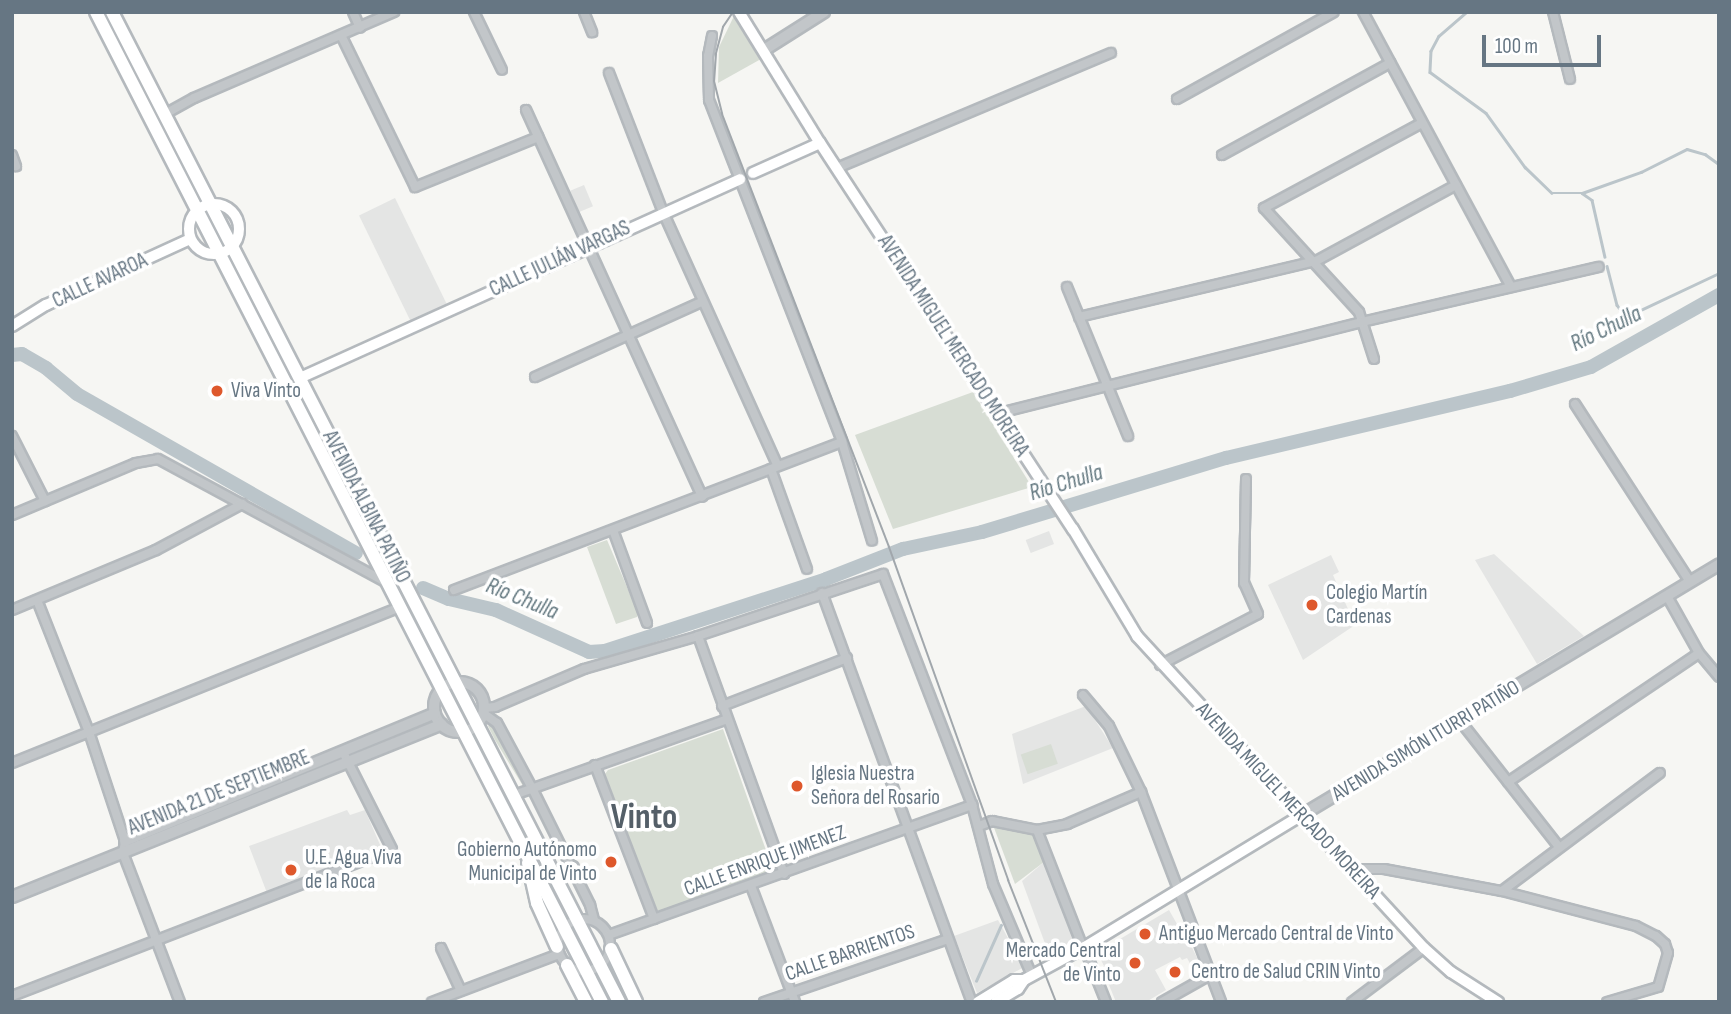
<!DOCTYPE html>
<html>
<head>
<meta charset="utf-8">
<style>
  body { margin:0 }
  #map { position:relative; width:1731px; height:1014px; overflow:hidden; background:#f6f6f3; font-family:"Sofia Sans Condensed",sans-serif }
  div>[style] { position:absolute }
  .built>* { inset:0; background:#e4e5e4; transform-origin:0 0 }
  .green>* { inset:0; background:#d7ddd4; transform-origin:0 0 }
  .stream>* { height:2.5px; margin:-1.25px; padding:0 1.25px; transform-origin:1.25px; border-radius:1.25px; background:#bbc5ca }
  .river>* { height:14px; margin:-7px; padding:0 7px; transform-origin:7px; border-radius:7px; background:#bbc5ca }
  .roads { filter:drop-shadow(2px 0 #b4b9bd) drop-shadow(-2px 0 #b4b9bd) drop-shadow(0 2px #b4b9bd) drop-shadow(0 -2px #b4b9bd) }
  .minor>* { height:8px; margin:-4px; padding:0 4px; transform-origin:4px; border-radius:4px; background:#c2c6c9 }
  .minor>.ring { margin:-4px; padding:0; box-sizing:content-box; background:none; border:8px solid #c2c6c9; border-radius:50% }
  .tertiary>* { height:10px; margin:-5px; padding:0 5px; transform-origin:5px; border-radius:5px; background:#c2c6c9 }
  .tertiary>.ring { margin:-5px; padding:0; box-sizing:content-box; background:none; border:10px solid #c2c6c9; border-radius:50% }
  .secondary>* { height:10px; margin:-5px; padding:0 5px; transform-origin:5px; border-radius:5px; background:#fff }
  .secondary>.ring { margin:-5px; padding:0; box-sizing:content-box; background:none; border:10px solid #fff; border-radius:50% }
  .trunk>* { height:12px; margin:-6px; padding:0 6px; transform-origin:6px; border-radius:6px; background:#fff }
  .tram>* { height:2px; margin:-1px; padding:0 1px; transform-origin:1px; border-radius:1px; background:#a1a7ac }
  .dots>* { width:19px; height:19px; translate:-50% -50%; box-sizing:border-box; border:4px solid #fff; border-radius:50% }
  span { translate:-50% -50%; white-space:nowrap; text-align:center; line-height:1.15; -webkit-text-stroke:7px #fff; paint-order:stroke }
  .street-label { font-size:21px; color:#667683 }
  .poi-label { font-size:21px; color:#667683 }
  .left { translate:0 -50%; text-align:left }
  .right { translate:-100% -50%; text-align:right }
  .water-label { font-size:23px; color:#62777f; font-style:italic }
  .town-label { font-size:35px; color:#545f68; font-weight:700 }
  .frame { position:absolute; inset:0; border:14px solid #667683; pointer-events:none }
  .scale { position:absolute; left:1482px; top:35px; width:119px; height:32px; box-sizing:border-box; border:4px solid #667683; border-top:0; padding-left:9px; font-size:21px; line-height:24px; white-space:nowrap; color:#667683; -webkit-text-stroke:5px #fff; paint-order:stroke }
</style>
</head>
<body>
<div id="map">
  <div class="built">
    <i style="left:584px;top:185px;width:23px;height:15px;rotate:67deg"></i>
    <i style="left:395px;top:198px;width:118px;height:40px;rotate:64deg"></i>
    <i style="left:1049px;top:531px;width:14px;height:25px;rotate:69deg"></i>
    <i style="clip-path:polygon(1494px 554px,1584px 636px,1537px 664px,1475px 560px)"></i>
    <i style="clip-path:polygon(1331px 555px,1339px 572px,1333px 575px,1355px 625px,1303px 660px,1268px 585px)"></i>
    <i style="clip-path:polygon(1086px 706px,1113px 748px,1023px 784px,1012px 734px)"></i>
    <i style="clip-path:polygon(347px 810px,350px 815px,365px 810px,381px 847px,267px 893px,249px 846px)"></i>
    <i style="clip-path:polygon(1044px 862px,1076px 942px,1050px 957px,1022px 881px)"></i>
    <i style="clip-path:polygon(1169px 910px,1177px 924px,1180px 923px,1203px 970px,1196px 974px,1187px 958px,1182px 960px,1180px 957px,1155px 970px,1166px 990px,1146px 1002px,1116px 1002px,1102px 968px,1104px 966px,1101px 960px,1107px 956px,1103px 949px)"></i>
    <i style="clip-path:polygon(998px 920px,1024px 967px,977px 993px,954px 936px)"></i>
  </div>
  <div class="green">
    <i style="clip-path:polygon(734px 16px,761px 59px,718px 83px,719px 47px)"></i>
    <i style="clip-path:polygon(973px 392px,1032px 487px,893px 529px,855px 435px)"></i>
    <i style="clip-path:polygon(607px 540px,638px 613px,637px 617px,616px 624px,587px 547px)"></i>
    <i style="clip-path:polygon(491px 724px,525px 782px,523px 786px,495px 740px,488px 726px)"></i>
    <i style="clip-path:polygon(723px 729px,774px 873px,662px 912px,657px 910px,605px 774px,608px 770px)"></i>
    <i style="left:1051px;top:744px;width:21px;height:32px;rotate:71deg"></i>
    <i style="clip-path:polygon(993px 825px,1033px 835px,1044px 862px,1015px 884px)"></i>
  </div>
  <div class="stream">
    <i style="left:1467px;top:12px;width:37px;rotate:139deg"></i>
    <i style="left:1439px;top:36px;width:17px;rotate:118deg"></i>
    <i style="left:1431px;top:51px;width:21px;rotate:93deg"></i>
    <i style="left:1430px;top:72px;width:69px;rotate:36.2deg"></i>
    <i style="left:1486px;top:113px;width:67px;rotate:54.2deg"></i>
    <i style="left:1525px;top:167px;width:37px;rotate:44deg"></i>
    <i style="left:1552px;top:193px;width:30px"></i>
    <i style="left:1582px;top:193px;width:12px;rotate:35deg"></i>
    <i style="left:1592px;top:200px;width:58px;rotate:77.2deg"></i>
    <i style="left:1582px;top:193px;width:63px;rotate:-19.6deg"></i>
    <i style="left:1641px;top:172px;width:51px;rotate:-26.6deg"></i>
    <i style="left:1687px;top:149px;width:19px;rotate:16deg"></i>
    <i style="left:1705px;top:154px;width:17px;rotate:36deg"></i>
    <i style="left:1607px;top:266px;width:40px;rotate:75.6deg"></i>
    <i style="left:1617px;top:305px;width:15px;rotate:53deg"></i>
    <i style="left:1626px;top:317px;width:103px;rotate:-25.3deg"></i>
    <i style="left:976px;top:981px;width:61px;rotate:-65.9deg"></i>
  </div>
  <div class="river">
    <i style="left:12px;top:355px;width:10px;rotate:-6deg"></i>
    <i style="left:22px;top:354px;width:28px;rotate:30deg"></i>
    <i style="left:46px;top:368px;width:40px;rotate:40deg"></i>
    <i style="left:77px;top:394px;width:321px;rotate:29.7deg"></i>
    <i style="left:423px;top:588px;width:28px;rotate:23deg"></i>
    <i style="left:449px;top:599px;width:48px;rotate:13.2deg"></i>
    <i style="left:496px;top:610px;width:102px;rotate:24.3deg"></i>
    <i style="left:589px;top:652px;width:16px;rotate:-4deg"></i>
    <i style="left:605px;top:651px;width:232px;rotate:-18deg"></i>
    <i style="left:826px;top:579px;width:83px;rotate:-21.3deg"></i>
    <i style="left:903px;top:549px;width:81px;rotate:-12.1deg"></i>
    <i style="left:982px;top:532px;width:255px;rotate:-16.9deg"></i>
    <i style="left:1226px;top:458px;width:292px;rotate:-13.3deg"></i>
    <i style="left:1510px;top:391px;width:84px;rotate:-16.5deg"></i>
    <i style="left:1591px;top:367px;width:147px;rotate:-29.4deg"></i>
  </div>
  <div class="roads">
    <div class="minor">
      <i style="left:353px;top:12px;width:17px;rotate:66deg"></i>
      <i style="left:474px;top:12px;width:64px;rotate:64.2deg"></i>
      <i style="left:584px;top:12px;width:22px;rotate:68deg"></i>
      <i style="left:1363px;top:12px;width:312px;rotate:61.7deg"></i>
      <i style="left:1553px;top:12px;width:69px;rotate:75.8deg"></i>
      <i style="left:341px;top:35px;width:169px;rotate:64deg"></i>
      <i style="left:415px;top:187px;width:133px;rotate:-22.1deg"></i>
      <i style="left:712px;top:36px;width:20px;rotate:101deg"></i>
      <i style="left:708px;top:56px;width:44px;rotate:88.7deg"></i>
      <i style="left:709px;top:100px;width:367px;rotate:68.7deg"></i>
      <i style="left:842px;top:442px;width:103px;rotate:73.1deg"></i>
      <i style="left:609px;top:73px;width:149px;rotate:68.8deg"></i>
      <i style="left:663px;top:212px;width:277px;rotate:65.7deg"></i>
      <i style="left:1177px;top:99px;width:179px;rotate:-29deg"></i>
      <i style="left:526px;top:110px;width:425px;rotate:65.5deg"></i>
      <i style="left:165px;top:114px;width:33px;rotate:-29deg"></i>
      <i style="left:194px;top:98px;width:218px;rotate:-23.3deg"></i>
      <i style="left:12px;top:155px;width:12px;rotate:70deg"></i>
      <i style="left:1222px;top:155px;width:192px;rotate:-28.7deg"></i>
      <i style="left:837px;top:168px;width:297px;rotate:-22.8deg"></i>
      <i style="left:1067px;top:287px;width:161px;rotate:67.7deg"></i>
      <i style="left:1079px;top:317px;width:244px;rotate:-13.3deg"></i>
      <i style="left:1316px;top:261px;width:159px;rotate:-28.5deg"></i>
      <i style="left:1374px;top:359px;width:49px;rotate:-107.7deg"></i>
      <i style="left:1359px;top:312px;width:141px;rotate:-132.4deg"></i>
      <i style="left:1264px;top:208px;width:179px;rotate:-28.3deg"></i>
      <i style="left:535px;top:377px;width:184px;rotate:-24.3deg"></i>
      <i style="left:1575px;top:404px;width:212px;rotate:57.1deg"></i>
      <i style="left:996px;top:414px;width:377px;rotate:-14.1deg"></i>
      <i style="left:1362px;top:322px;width:243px;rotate:-13.1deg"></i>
      <i style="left:12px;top:436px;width:73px;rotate:63.1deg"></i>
      <i style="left:771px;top:469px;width:106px;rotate:70.2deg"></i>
      <i style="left:12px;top:515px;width:134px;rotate:-22.8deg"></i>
      <i style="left:136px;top:463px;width:22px;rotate:-10deg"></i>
      <i style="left:158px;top:459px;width:260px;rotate:28.4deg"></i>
      <i style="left:613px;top:530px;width:99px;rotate:69.9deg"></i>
      <i style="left:454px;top:590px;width:415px;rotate:-20.9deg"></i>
      <i style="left:822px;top:593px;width:436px;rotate:69.9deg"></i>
      <i style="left:1667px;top:596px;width:65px;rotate:60.7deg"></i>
      <i style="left:1699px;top:653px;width:31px;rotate:50deg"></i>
      <i style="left:37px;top:600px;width:142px;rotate:68.5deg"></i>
      <i style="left:89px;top:732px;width:115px;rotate:71.7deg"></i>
      <i style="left:125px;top:841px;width:12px;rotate:99deg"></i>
      <i style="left:123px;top:853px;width:160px;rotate:69.1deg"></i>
      <i style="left:12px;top:610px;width:156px;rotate:-22.6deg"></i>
      <i style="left:156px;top:550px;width:98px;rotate:-28.1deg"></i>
      <i style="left:698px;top:636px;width:253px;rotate:70.1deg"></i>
      <i style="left:1160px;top:665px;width:110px;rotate:-27.5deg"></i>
      <i style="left:1258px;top:614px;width:34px;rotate:-114deg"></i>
      <i style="left:1244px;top:583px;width:104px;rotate:-88.9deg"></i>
      <i style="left:1083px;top:695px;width:40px;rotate:50deg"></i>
      <i style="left:1109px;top:726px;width:73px;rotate:64.1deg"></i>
      <i style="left:1141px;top:792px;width:225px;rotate:69.1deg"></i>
      <i style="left:722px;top:706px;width:134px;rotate:-21deg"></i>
      <i style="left:484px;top:708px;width:11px;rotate:-5deg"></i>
      <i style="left:495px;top:707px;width:97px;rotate:-23.1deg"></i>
      <i style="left:584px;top:669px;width:119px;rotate:-16.1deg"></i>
      <i style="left:698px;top:636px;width:195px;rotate:-18.5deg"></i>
      <i style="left:883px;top:574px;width:248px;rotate:68.9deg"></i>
      <i style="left:972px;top:805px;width:82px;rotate:75.1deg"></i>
      <i style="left:993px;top:884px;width:100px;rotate:67deg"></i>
      <i style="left:483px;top:713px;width:17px;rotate:36deg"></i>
      <i style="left:497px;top:723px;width:74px;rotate:61.7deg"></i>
      <i style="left:532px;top:788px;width:131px;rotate:63.6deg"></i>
      <i style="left:590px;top:905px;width:16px;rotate:75deg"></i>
      <i style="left:1461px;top:722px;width:159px;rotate:51.9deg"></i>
      <i style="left:12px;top:763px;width:419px;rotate:-21.9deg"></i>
      <i style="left:595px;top:765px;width:165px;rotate:69deg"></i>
      <i style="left:1508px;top:782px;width:230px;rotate:-34deg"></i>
      <i style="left:514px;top:795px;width:226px;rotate:-19.6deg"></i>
      <i style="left:979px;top:826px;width:14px;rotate:-21deg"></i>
      <i style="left:992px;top:821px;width:46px;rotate:11.3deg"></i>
      <i style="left:1037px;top:830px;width:31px;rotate:-11deg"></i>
      <i style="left:1067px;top:824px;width:81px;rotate:-23.4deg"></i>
      <i style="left:1037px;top:830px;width:127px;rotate:68.7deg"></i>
      <i style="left:1350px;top:869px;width:34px"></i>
      <i style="left:1384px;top:869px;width:120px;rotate:10.6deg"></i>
      <i style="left:1502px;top:891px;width:138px;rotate:14.6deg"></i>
      <i style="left:1636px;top:926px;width:22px;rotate:27deg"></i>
      <i style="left:1656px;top:936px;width:12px;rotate:42deg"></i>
      <i style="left:1665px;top:944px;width:9px;rotate:72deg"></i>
      <i style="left:1668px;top:953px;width:35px;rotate:106deg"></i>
      <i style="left:1658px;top:987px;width:53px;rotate:163.6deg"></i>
      <i style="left:751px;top:886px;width:124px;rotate:69.2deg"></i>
      <i style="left:1502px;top:891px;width:197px;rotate:-36.8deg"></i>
      <i class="ring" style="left:558px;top:919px;width:44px;height:44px"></i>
      <i style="left:609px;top:935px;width:386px;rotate:-19.7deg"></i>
      <i style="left:1084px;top:947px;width:59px;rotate:68.2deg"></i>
      <i style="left:441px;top:948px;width:47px;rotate:65.1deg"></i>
      <i style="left:12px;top:996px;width:407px;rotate:-21.1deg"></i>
      <i style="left:392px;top:849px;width:109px;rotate:-116.8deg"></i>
      <i style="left:432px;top:1002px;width:136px;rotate:-20.7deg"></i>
      <i style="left:764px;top:1002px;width:194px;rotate:-18.9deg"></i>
      <i style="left:1162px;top:1002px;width:55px;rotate:-29.4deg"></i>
      <i style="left:1352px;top:1002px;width:90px;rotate:-36.9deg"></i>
    </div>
    <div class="tertiary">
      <i style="left:764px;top:50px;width:71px;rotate:-32.3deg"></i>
      <i class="ring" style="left:434px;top:682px;width:40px;height:40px"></i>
      <i style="left:1302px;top:815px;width:487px;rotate:-31deg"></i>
      <i style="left:125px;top:841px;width:335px;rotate:-22.4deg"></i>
      <i style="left:12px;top:897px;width:463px;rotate:-21.9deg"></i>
    </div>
    <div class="secondary">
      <i style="left:739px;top:12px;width:154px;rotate:58.3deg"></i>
      <i style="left:820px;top:143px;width:462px;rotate:56.8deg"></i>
      <i style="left:1073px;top:529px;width:125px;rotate:59.1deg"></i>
      <i style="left:1137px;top:636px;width:424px;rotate:47.4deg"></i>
      <i style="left:1424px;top:948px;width:36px;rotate:42deg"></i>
      <i style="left:1451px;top:972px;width:56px;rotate:32.6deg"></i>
      <i style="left:753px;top:173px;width:73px;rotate:-24.1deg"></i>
      <i class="ring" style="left:189px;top:204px;width:40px;height:40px"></i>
      <i style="left:12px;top:326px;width:40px;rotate:-32deg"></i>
      <i style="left:46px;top:305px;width:158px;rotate:-24.6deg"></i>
      <i style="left:300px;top:378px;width:483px;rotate:-24.3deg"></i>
      <i style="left:978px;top:1002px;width:42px;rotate:-31.4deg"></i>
      <i style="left:1014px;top:980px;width:10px"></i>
      <i style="left:1024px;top:980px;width:67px;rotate:-28.5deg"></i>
      <i style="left:1083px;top:948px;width:256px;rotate:-31.3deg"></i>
      <i style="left:996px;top:1002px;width:26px;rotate:-31deg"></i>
      <i style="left:1018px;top:989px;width:11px;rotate:-56deg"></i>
    </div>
    <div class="trunk">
      <i style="left:96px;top:12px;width:1112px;rotate:62.93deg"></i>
      <i style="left:112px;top:12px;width:1112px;rotate:62.88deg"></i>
      <i style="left:528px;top:863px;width:41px;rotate:77.3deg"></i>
      <i style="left:537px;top:903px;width:48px;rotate:65.6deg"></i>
      <i style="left:556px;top:876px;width:18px;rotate:-27deg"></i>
      <i style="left:611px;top:949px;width:59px;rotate:64.7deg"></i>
      <i style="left:567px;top:965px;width:42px;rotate:62.8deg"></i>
    </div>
  </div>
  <div class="tram">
    <i style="left:733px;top:12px;width:18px;rotate:124deg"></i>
    <i style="left:723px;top:27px;width:28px;rotate:105deg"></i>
    <i style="left:716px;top:54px;width:27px;rotate:94deg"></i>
    <i style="left:714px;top:81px;width:34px;rotate:76deg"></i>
    <i style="left:722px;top:114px;width:464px;rotate:68.9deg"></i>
    <i style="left:889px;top:547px;width:354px;rotate:70.3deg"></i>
    <i style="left:1008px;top:880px;width:131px;rotate:68.5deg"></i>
  </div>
  <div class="dots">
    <i style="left:217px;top:391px;background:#de582c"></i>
    <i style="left:1312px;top:605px;background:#de582c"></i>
    <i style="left:797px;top:786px;background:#de582c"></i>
    <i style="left:611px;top:862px;background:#de582c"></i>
    <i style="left:291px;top:870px;background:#de582c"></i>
    <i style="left:1145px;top:934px;background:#de582c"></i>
    <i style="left:1135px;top:963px;background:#de582c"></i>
    <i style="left:1175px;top:972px;background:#de582c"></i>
  </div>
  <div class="street-label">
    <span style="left:560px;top:259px;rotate:-25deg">CALLE JULIÁN VARGAS</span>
    <span style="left:100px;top:281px;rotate:-25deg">CALLE AVAROA</span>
    <span style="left:953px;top:346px;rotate:57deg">AVENIDA MIGUEL MERCADO MOREIRA</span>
    <span style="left:366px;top:507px;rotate:63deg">AVENIDA ALBINA PATIÑO</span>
    <span style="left:1426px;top:741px;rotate:-31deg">AVENIDA SIMÓN ITURRI PATIÑO</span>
    <span style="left:219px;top:793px;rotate:-22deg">AVENIDA 21 DE SEPTIEMBRE</span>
    <span style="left:1288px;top:801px;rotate:47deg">AVENIDA MIGUEL MERCADO MOREIRA</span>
    <span style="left:765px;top:861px;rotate:-20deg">CALLE ENRIQUE JIMENEZ</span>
    <span style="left:850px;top:953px;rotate:-19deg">CALLE BARRIENTOS</span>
  </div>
  <div class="poi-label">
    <span class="left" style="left:231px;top:391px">Viva Vinto</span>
    <span class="left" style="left:1326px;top:605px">Colegio Martín<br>Cardenas</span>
    <span class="left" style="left:811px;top:786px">Iglesia Nuestra<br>Señora del Rosario</span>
    <span class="right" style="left:597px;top:862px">Gobierno Autónomo<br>Municipal de Vinto</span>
    <span class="left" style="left:305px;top:870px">U.E. Agua Viva<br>de la Roca</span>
    <span class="left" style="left:1159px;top:934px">Antiguo Mercado Central de Vinto</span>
    <span class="right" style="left:1121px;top:963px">Mercado Central<br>de Vinto</span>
    <span class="left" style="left:1191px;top:972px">Centro de Salud CRIN Vinto</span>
  </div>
  <div class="water-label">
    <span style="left:1606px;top:329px;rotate:-26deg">Río Chulla</span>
    <span style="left:1066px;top:483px;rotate:-17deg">Río Chulla</span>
    <span style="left:522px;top:599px;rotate:22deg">Río Chulla</span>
  </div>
  <div class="town-label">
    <span style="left:644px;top:818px">Vinto</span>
  </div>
  <div class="frame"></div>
  <div class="scale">100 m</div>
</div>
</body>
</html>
